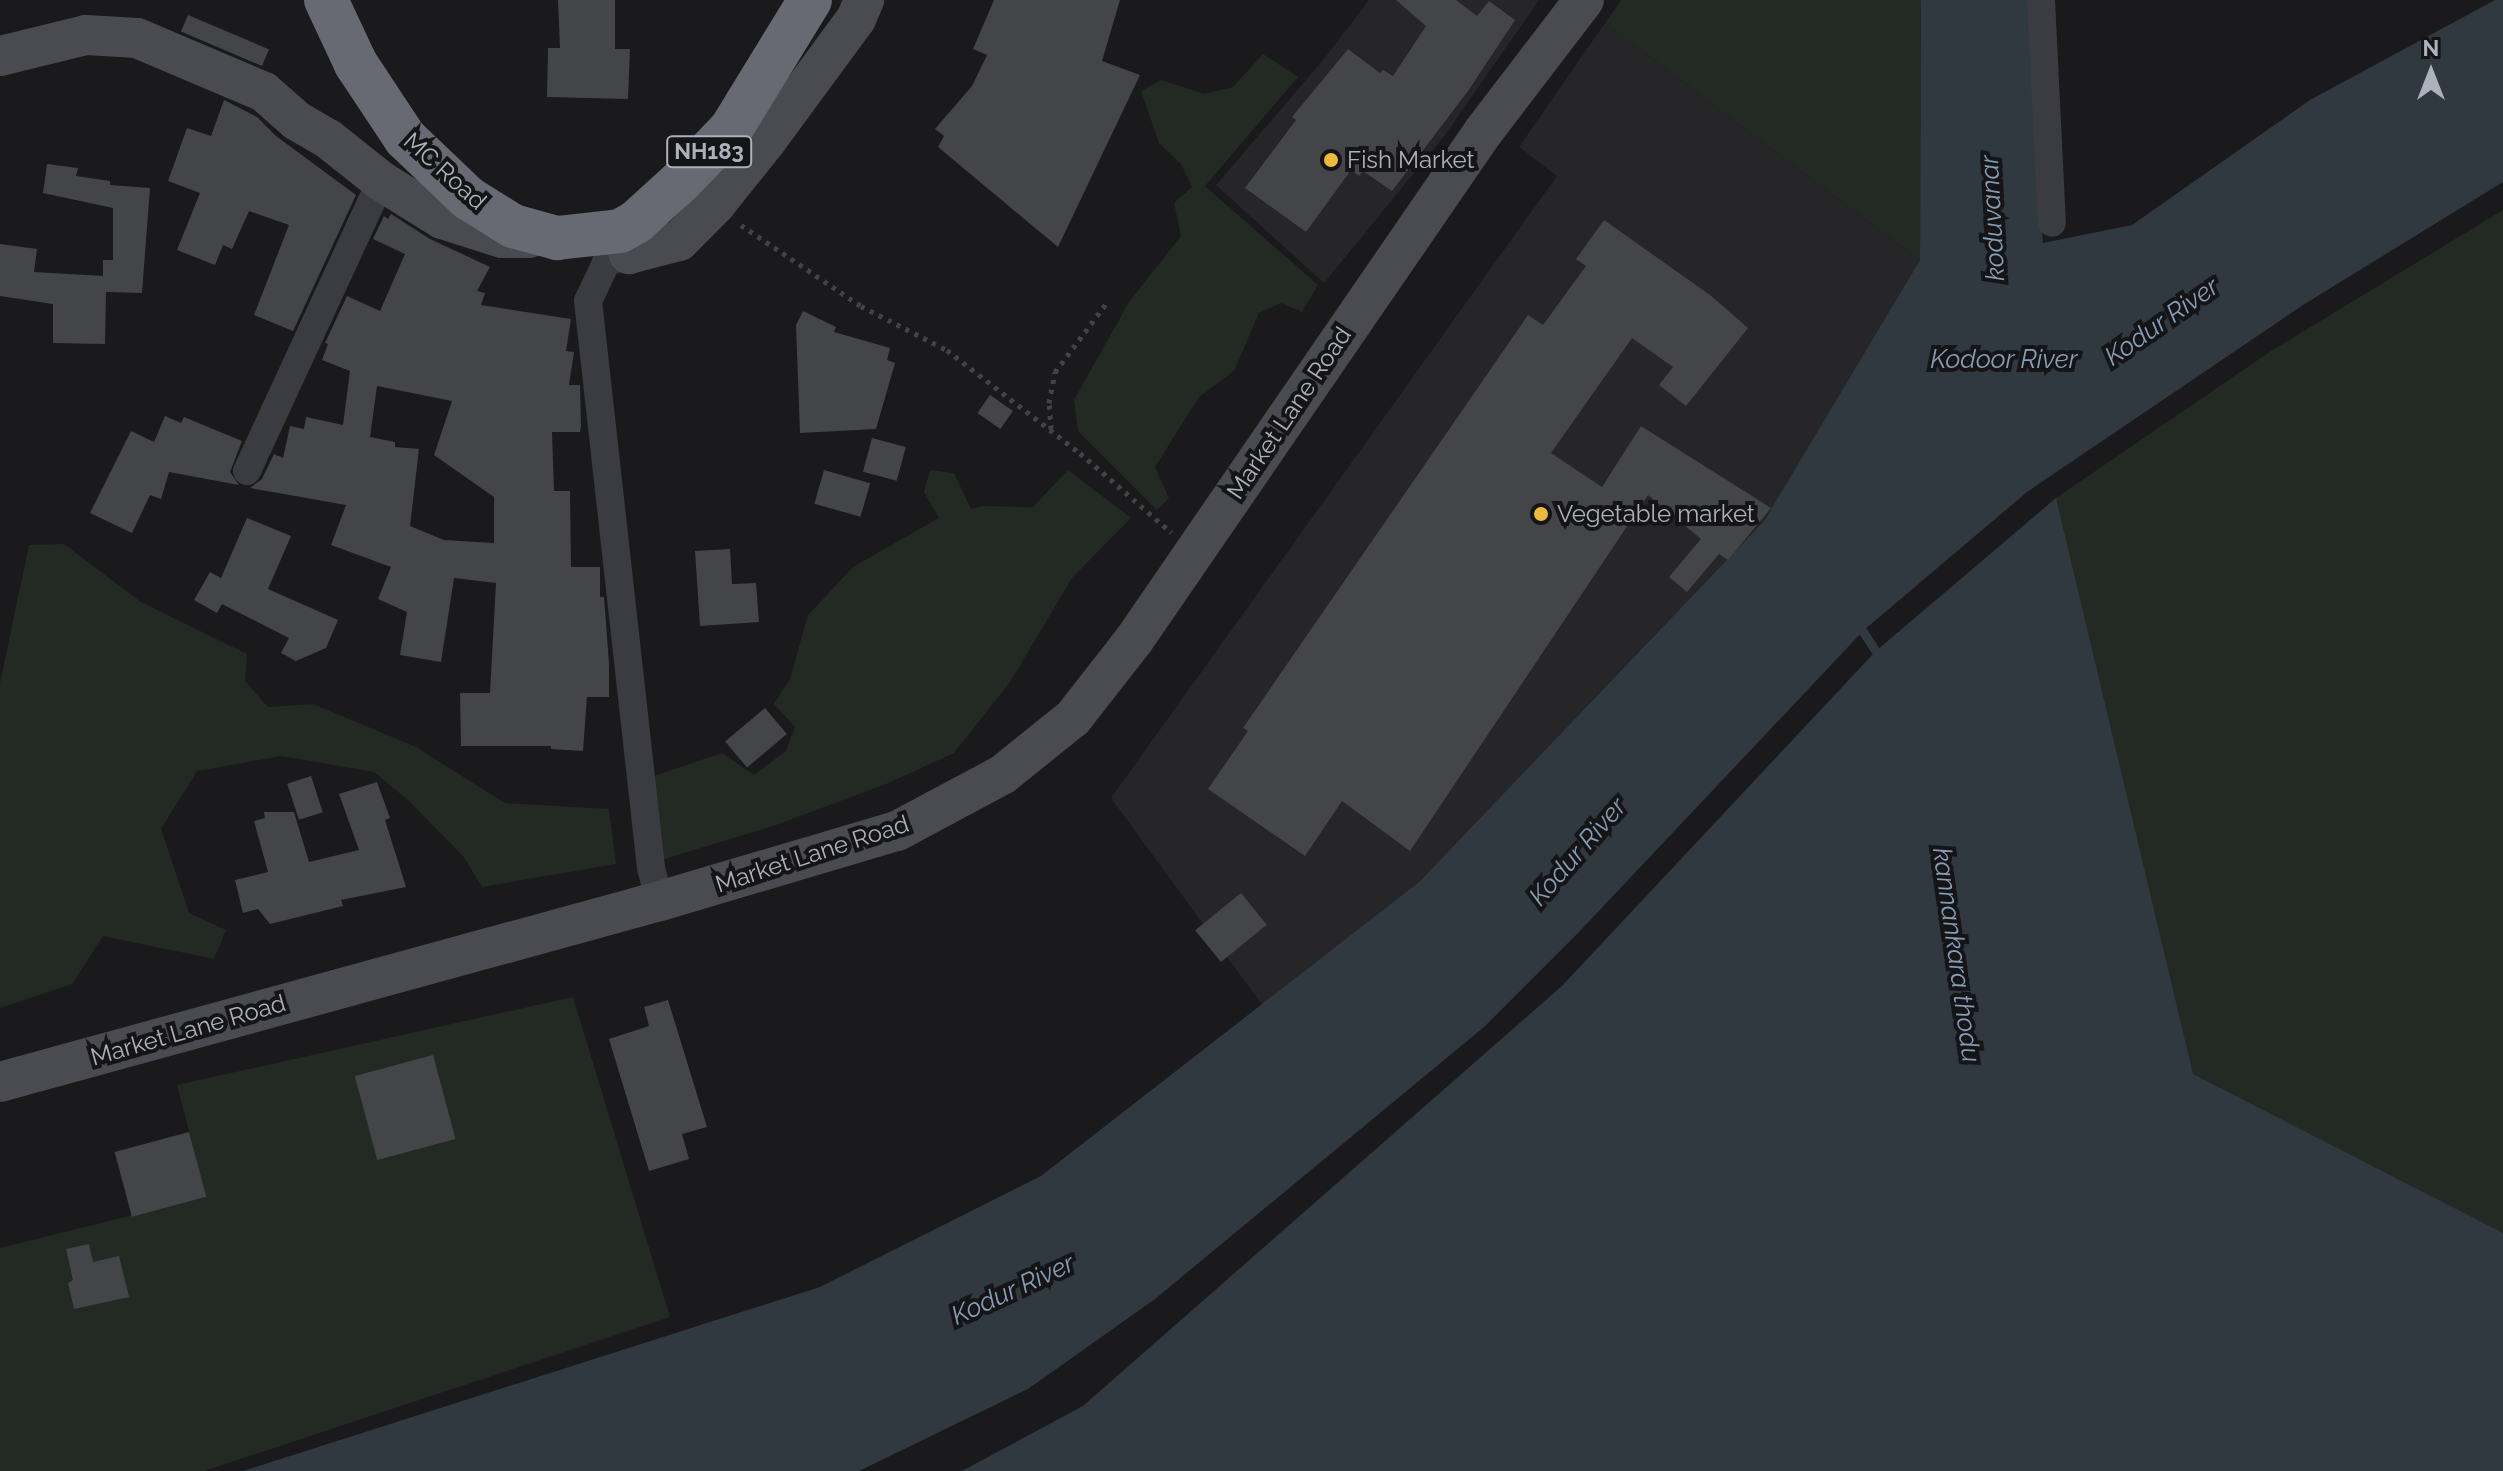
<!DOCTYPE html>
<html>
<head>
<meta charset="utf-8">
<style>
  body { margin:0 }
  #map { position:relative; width:2503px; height:1471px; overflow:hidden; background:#1a1a1c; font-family:Raleway,sans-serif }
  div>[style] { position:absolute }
  .built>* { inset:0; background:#262629 }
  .green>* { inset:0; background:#222a23 }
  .water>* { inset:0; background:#303840 }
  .stream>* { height:9px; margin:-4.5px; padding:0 4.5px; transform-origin:4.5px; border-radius:4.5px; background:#303840 }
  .building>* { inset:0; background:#444549; transform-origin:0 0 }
  .path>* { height:5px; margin-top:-2.5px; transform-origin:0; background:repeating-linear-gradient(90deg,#414348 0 4px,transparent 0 10px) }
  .street>* { height:28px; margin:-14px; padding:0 14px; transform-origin:14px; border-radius:14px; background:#3b3c41 }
  .secondary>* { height:40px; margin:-20px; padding:0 20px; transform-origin:20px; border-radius:20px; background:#494b51 }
  .highway>* { height:44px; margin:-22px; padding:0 22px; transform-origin:22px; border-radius:22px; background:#676a72 }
  .dots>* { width:22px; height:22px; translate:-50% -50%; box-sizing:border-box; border:4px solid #151517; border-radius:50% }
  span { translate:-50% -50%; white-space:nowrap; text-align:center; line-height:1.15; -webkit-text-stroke:8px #151517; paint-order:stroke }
  .shield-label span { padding:2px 6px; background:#151517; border:2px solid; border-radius:6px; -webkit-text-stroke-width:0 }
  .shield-label { font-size:22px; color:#adb1bb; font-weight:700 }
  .poi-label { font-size:24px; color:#adb1bb }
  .left { translate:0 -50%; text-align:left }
  .street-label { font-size:24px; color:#adb1bb }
  .water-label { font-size:26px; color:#859db5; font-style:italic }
  .north { position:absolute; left:2391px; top:32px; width:80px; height:80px; -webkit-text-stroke:6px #151517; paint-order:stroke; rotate:0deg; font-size:22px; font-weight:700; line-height:32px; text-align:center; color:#adb1bb }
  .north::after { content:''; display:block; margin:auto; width:28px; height:36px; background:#adb1bb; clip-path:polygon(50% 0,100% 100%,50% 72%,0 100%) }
</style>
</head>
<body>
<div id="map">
  <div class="built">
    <i style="clip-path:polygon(1369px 0,1539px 0,1445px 135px,1324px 283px,1216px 185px,1324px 59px)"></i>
    <i style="clip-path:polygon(1605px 23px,1920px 260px,1764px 521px,1419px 882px,1263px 1006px,1111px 798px,1557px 176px,1519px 147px)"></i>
  </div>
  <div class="green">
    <i style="clip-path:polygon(1621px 0,1921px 0,1920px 260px,1605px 23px)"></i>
    <i style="clip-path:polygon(1263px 54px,1298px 77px,1205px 186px,1318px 285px,1302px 312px,1281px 303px,1259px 313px,1234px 371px,1199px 397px,1155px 467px,1169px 498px,1157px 510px,1078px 431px,1074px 400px,1129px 302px,1181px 236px,1174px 203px,1192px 187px,1181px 164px,1159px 143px,1141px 91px,1161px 80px,1204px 94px,1233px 87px)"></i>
    <i style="clip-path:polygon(2503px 210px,2503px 1471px,962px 1471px,1083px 1406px,1562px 986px,1876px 651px,2056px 498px,2271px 351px)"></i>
    <i style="clip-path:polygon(930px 470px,954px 473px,971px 509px,982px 506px,1033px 507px,1068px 470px,1131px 518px,1072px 578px,1010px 682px,954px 753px,886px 784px,776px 825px,661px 860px,651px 777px,722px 753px,754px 775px,786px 751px,795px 727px,774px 704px,790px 679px,808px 615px,853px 567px,939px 518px,924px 492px)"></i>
    <i style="clip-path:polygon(64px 544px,141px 602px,247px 654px,245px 681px,268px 707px,313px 704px,416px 747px,505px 803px,609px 809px,616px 864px,482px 887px,464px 857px,408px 800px,374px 772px,282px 756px,197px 771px,161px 829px,189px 913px,226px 930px,214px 959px,103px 936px,72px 984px,0 1008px,0 683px,29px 545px)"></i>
    <i style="clip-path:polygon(573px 997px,670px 1317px,204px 1471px,0 1471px,0 1248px,206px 1197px,177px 1085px)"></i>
  </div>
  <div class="water">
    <i style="clip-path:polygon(1921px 0,2029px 0,2043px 243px,2132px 225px,2310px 100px,2495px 0,2503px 0,2503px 182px,2303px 305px,2027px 492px,1864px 630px,1579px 932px,1484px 1027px,1155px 1299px,1028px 1389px,859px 1471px,243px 1471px,820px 1287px,1041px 1176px,1419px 882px,1764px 521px,1920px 260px)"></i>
    <i style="clip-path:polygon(2056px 498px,2193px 1074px,2503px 1233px,2503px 1471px,962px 1471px,1083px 1406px,1562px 986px,1876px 651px)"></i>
  </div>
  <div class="stream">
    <i style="left:1856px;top:621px;width:45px;rotate:56.7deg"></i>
  </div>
  <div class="building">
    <i style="clip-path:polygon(558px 0,615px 0,615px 49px,630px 49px,628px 99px,547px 97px,548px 48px,560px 48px)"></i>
    <i style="clip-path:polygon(994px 0,1120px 0,1102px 61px,1140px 75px,1058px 247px,938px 147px,944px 136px,935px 129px,972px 86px,987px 55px,973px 49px)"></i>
    <i style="clip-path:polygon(1396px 0,1456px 0,1477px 16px,1489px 1px,1515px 20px,1468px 91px,1392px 191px,1363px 171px,1359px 176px,1351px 170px,1306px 232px,1245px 188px,1296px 120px,1292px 117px,1348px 49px,1380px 73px,1383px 70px,1393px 76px,1426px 26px)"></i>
    <i style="left:188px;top:15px;width:88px;height:18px;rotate:23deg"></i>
    <i style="clip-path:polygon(224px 100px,257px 117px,276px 136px,356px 195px,293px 331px,254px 315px,289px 225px,249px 211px,232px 249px,223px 245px,215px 265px,177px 250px,200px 193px,168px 181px,187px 128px,211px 136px)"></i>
    <i style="clip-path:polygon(47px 164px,78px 168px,76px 176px,110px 181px,110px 185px,150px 188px,142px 293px,106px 292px,105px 344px,53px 343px,53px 304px,0 296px,0 244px,37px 249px,34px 272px,103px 276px,103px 260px,113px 260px,113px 208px,43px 193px)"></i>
    <i style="clip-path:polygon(evenodd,391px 214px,430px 239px,490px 267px,477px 291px,485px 293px,481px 305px,571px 319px,566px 351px,574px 352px,569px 385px,580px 385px,581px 426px,580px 432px,552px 432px,554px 491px,570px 491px,571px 567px,600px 567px,600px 597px,604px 597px,609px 664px,609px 697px,587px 697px,583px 751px,551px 749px,551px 746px,461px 746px,460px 693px,490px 693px,496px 583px,454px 578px,441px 662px,400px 655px,407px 612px,378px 599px,391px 567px,331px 545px,346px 505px,250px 488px,262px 479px,274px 454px,283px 458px,290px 426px,304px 429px,306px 417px,343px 425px,350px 371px,322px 360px,328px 344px,325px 343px,347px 296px,380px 311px,405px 254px,373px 239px,384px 216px,388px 219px,391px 214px,377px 386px,452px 401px,434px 455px,494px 497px,494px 543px,444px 540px,410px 526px,419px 449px,395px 447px,395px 442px,370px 437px,377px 386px)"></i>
    <i style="clip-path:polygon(1604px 220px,1710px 295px,1748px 328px,1686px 406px,1659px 385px,1673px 367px,1632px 338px,1551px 453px,1602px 487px,1641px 426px,1771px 508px,1728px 560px,1719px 554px,1687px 592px,1669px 577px,1701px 539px,1648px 495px,1410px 851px,1342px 801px,1305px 856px,1208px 789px,1248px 731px,1243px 728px,1528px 315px,1543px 325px,1586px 266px,1576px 259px)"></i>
    <i style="clip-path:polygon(803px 311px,836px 327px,834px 332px,890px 348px,887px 360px,895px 363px,876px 429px,800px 433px,796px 325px)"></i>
    <i style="left:990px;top:395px;width:28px;height:22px;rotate:35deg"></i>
    <i style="clip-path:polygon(165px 416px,181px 423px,184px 417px,242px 441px,230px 472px,239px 485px,169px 472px,161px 499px,150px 495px,132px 533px,90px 513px,131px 431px,154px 442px)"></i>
    <i style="left:872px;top:438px;width:35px;height:35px;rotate:15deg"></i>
    <i style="left:824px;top:470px;width:48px;height:35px;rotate:16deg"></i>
    <i style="clip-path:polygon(247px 518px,291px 536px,268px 589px,338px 620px,326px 648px,296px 661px,281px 653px,289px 638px,222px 604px,217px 613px,194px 600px,210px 572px,221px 578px)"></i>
    <i style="clip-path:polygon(730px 549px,732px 584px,756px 583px,759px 622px,700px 626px,695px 551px)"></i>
    <i style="left:765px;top:708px;width:34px;height:52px;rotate:50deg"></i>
    <i style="left:311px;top:776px;width:38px;height:25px;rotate:72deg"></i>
    <i style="clip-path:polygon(377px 782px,390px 818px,385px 820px,406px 887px,341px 900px,343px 906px,270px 924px,258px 909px,243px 913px,235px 880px,268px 872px,254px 821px,265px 818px,264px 812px,294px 812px,309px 862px,359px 850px,339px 794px)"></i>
    <i style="left:1241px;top:893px;width:41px;height:59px;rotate:51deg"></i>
    <i style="clip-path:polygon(668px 1000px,707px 1127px,682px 1134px,689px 1159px,649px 1171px,609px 1039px,649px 1026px,644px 1007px)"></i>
    <i style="left:433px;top:1055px;width:87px;height:81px;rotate:75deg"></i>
    <i style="left:189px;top:1132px;width:67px;height:77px;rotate:75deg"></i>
    <i style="clip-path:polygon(89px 1244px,93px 1262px,119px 1256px,129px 1297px,74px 1309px,68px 1283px,73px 1280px,66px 1249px)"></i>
  </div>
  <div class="path">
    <i style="left:741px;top:225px;width:145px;rotate:34deg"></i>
    <i style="left:861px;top:306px;width:97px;rotate:27.1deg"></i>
    <i style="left:947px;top:350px;width:168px;rotate:37.8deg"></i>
    <i style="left:1080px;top:453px;width:121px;rotate:41deg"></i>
    <i style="left:1051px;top:429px;width:26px;rotate:-94deg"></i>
    <i style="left:1049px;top:403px;width:32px;rotate:-79deg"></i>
    <i style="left:1055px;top:372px;width:89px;rotate:-53.3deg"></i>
  </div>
  <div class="street">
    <i style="left:2041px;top:0;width:223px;rotate:87.2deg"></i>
    <i style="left:629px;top:254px;width:25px;rotate:159deg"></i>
    <i style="left:606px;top:263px;width:42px;rotate:115.3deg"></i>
    <i style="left:588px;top:301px;width:570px;rotate:83.66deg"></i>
    <i style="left:651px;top:868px;width:34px;rotate:75deg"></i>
    <i style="left:247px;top:471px;width:319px;rotate:-65.2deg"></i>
  </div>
  <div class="secondary">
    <i style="left:0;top:56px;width:89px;rotate:-13.7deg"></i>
    <i style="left:86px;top:35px;width:51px;rotate:3.4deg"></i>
    <i style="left:137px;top:38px;width:138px;rotate:23deg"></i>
    <i style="left:264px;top:92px;width:44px;rotate:41.3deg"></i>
    <i style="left:297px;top:121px;width:34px;rotate:30deg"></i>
    <i style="left:327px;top:138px;width:69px;rotate:38.5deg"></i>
    <i style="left:381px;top:181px;width:72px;rotate:31.9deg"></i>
    <i style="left:442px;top:219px;width:63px;rotate:17.6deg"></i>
    <i style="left:502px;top:238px;width:27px"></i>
    <i style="left:620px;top:231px;width:25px;rotate:69deg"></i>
    <i style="left:629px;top:254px;width:52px;rotate:-14.6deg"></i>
    <i style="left:679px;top:241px;width:51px;rotate:-45deg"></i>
    <i style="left:715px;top:205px;width:83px;rotate:-51.3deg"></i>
    <i style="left:767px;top:140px;width:150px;rotate:-53.7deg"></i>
    <i style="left:856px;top:19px;width:21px;rotate:-67deg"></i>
    <i style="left:0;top:1082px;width:684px;rotate:-15.34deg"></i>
    <i style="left:660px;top:901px;width:247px;rotate:-16.5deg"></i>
    <i style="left:897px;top:831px;width:119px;rotate:-28.1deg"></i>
    <i style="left:1002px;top:775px;width:91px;rotate:-38.8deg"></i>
    <i style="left:1073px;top:718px;width:99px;rotate:-52deg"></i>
    <i style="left:1134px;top:640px;width:616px;rotate:-55.51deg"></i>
    <i style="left:1483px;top:132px;width:166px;rotate:-52.6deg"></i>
  </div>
  <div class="highway">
    <i style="left:326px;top:0;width:71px;rotate:64.9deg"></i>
    <i style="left:356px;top:64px;width:89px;rotate:56.5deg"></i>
    <i style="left:405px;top:138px;width:87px;rotate:43.6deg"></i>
    <i style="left:468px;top:198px;width:53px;rotate:31.9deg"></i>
    <i style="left:513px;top:226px;width:46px;rotate:15.3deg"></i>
    <i style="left:557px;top:238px;width:63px;rotate:-6.3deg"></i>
    <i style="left:620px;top:231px;width:18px;rotate:-29deg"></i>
    <i style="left:636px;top:222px;width:61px;rotate:-42.3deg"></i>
    <i style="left:681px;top:181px;width:72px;rotate:-46.1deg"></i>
    <i style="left:731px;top:129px;width:151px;rotate:-58.5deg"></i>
  </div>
  <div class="dots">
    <i style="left:1331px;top:160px;background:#eeb940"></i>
    <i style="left:1541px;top:514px;background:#eeb940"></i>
  </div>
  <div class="shield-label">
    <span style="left:709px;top:152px">NH183</span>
  </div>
  <div class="poi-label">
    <span class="left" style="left:1347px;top:160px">Fish Market</span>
    <span class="left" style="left:1557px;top:514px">Vegetable market</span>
  </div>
  <div class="street-label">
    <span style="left:445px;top:171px;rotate:42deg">MC Road</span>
    <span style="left:1289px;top:413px;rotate:-56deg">Market Lane Road</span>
    <span style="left:812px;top:854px;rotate:-18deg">Market Lane Road</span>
    <span style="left:188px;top:1030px;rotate:-16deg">Market Lane Road</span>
  </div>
  <div class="water-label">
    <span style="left:1993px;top:218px;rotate:-93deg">koduvanar</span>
    <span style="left:2162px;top:322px;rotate:-35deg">Kodur River</span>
    <span style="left:2004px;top:360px">Kodoor River</span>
    <span style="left:1578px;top:852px;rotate:-49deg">Kodur River</span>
    <span style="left:1956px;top:955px;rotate:82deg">kannankara thodu</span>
    <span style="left:1013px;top:1290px;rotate:-25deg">Kodur River</span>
  </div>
  <div class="north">N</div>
</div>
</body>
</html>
